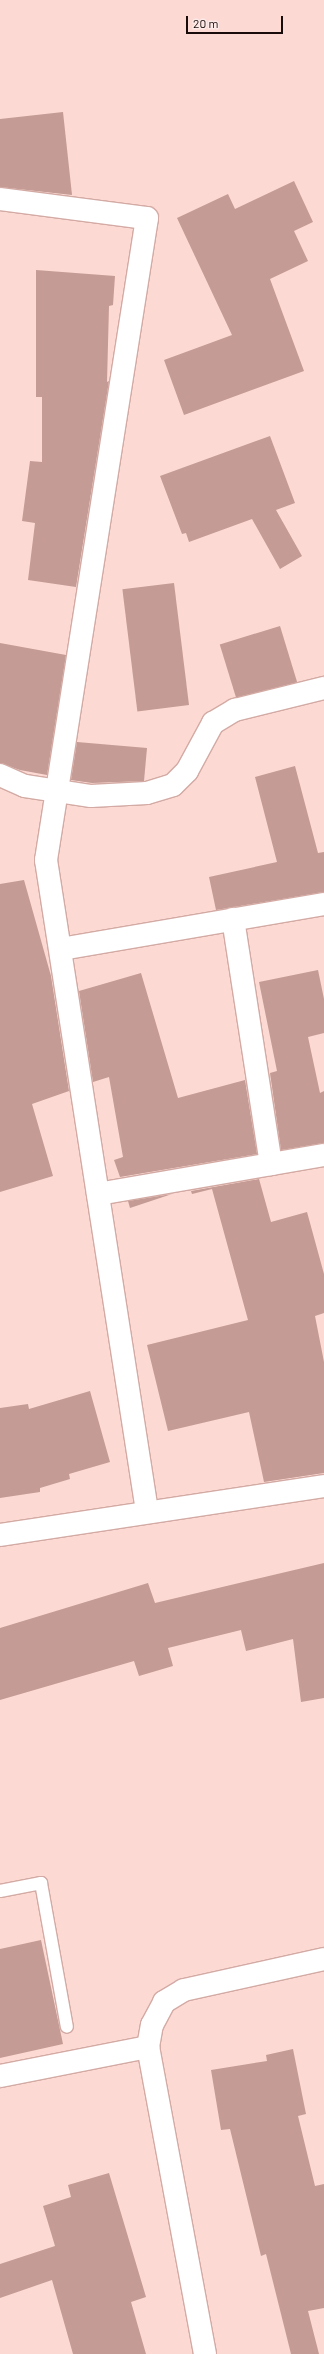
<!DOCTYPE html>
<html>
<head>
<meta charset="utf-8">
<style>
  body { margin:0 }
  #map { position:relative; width:324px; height:2354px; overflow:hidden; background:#fcd9d3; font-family:Barlow,sans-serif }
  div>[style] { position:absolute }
  .building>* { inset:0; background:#c49b95; transform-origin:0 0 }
  .roads { filter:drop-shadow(1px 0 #d3aaa4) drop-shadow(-1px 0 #d3aaa4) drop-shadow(0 1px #d3aaa4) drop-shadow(0 -1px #d3aaa4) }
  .service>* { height:12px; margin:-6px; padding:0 6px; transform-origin:6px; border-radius:6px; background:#fff }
  .minor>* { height:22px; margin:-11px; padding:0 11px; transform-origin:11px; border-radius:11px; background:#fff }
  span { translate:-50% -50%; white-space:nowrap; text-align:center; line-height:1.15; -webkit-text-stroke:3.5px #fceae8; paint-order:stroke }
  .scale { position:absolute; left:186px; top:16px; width:97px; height:18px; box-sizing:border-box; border:2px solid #180b09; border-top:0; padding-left:5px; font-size:12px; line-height:14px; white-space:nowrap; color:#180b09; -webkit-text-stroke:3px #fceae8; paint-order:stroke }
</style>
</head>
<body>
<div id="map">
  <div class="building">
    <i style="clip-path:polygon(63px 112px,72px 195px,0 187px,0 119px)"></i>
    <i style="clip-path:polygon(294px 181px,313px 222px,294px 231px,308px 261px,270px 279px,304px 371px,184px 415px,164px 360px,232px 335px,177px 218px,228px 194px,235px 209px)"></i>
    <i style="clip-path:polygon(36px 270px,115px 276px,113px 305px,109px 306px,107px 382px,109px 381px,76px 587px,28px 580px,35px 523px,22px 521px,30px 461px,42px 462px,42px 397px,36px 397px)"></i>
    <i style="clip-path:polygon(270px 436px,295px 503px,276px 510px,302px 556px,280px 569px,252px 519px,189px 542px,186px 533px,182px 534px,160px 476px)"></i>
    <i style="left:174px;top:583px;width:123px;height:52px;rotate:83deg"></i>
    <i style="left:280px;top:626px;width:59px;height:63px;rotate:73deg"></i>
    <i style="clip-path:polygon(0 643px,66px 655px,47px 775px,20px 770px,0 763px)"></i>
    <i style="clip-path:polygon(77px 742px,147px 748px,144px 781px,92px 783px,71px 780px)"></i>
    <i style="clip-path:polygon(295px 766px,318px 853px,324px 852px,324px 892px,216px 910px,209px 877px,277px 862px,255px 777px)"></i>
    <i style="clip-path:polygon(24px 880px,51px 976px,69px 1091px,32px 1104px,53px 1176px,0 1192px,0 884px)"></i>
    <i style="clip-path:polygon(318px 970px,324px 999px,324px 1033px,308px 1037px,320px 1093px,324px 1091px,324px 1143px,281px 1150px,270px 1073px,277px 1071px,259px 982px)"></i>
    <i style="clip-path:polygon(141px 973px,178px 1098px,245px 1080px,257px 1154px,120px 1177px,114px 1160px,123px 1157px,109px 1077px,93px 1082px,79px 991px)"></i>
    <i style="clip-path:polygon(259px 1179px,271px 1222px,307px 1212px,324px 1274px,324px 1313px,315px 1316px,324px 1362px,324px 1473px,264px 1482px,249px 1412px,168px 1431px,147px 1345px,248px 1320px,212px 1189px,192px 1194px,191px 1191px)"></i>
    <i style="clip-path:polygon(172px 1194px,130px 1208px,128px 1201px)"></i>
    <i style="clip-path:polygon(90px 1391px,110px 1462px,69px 1474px,70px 1479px,40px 1488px,40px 1492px,0 1498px,0 1408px,28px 1404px,29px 1409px)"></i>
    <i style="clip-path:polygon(324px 1563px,324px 1698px,301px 1702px,293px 1639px,246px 1651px,241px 1630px,168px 1648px,173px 1666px,139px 1676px,134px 1661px,0 1700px,0 1628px,148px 1583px,155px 1603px)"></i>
    <i style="clip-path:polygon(41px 1940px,63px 2044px,0 2058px,0 1949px)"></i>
    <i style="clip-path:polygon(293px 2049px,306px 2114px,298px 2116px,315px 2186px,324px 2184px,324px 2308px,308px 2311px,319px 2354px,291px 2354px,266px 2254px,261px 2256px,230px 2129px,221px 2130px,211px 2070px,267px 2061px,266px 2055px)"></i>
    <i style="clip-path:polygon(109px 2173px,146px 2297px,131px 2302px,146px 2354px,73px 2354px,52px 2280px,0 2298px,0 2264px,55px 2246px,43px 2206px,71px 2197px,68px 2185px)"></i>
  </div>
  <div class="roads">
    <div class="service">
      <i style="left:0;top:1891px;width:42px;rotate:-11deg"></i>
      <i style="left:41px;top:1883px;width:146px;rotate:79.8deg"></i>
    </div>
    <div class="minor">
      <i style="left:0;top:199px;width:148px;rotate:7.4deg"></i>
      <i style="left:147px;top:218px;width:650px;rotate:98.94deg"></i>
      <i style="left:46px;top:860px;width:659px;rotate:81.18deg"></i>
      <i style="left:0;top:775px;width:27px;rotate:24deg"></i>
      <i style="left:25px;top:786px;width:67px;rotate:8.6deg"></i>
      <i style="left:91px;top:796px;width:56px;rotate:-3.1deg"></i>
      <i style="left:147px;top:793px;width:27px;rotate:-17deg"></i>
      <i style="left:173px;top:785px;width:20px;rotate:-45deg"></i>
      <i style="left:187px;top:771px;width:55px;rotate:-61.6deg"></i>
      <i style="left:213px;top:723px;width:26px;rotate:-31deg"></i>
      <i style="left:235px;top:710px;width:92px;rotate:-13.9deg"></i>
      <i style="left:233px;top:919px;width:248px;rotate:81.2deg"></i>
      <i style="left:61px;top:949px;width:267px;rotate:-9.7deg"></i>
      <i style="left:98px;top:1194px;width:229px;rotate:-9.8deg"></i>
      <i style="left:0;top:1535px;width:328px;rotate:-8.6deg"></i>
      <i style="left:0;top:2076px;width:151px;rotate:-11.1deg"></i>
      <i style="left:205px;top:2354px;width:312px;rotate:-100.5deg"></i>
      <i style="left:148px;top:2047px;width:22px;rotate:-80deg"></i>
      <i style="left:152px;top:2025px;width:26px;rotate:-62deg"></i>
      <i style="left:164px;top:2002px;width:23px;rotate:-31deg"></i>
      <i style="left:184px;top:1990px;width:143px;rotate:-12.5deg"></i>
    </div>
  </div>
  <div class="scale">20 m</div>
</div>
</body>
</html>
